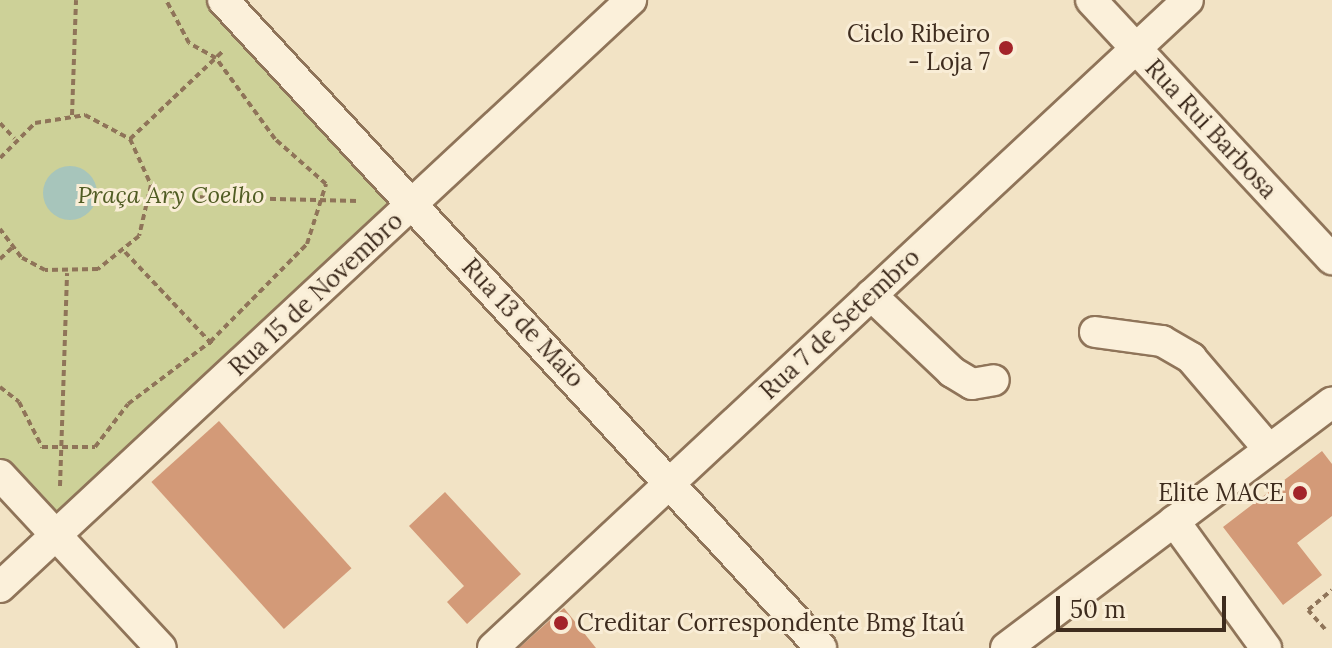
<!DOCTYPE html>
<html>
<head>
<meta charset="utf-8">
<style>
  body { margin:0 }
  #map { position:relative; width:1332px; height:648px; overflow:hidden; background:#f2e3c5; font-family:Lora,serif }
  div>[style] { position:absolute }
  .green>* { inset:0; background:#cdd198 }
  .water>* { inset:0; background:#a7c5bb }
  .round { border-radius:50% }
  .building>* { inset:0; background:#d39a78; transform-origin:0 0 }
  .path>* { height:4px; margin-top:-2px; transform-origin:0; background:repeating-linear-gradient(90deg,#8f7459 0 6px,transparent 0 10px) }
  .roads { filter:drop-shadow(2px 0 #8f7459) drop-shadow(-2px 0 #8f7459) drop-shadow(0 2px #8f7459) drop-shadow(0 -2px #8f7459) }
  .minor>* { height:30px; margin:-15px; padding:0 15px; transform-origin:15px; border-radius:15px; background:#fbf0da }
  .dots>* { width:22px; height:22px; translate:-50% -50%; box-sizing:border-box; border:4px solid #f9edd6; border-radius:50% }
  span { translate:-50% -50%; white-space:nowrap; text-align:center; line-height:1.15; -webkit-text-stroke:6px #f9edd6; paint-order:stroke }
  .poi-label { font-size:24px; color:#3e2c1e }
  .right { translate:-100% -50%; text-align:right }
  .left { translate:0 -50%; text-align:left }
  .street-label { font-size:24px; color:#3e2c1e }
  .park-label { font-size:24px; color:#505c23; font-style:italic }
  .scale { position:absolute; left:1056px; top:596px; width:170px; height:36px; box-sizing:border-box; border:4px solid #3e2c1e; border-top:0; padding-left:10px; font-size:24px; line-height:28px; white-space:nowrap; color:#3e2c1e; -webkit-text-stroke:6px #f9edd6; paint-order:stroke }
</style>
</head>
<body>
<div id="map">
  <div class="green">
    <i style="clip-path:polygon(0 0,223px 0,413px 204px,57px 536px,0 475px)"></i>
  </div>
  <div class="water">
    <i class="round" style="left:43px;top:166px;width:54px;height:54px"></i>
  </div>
  <div class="building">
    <i style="left:219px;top:421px;width:198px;height:91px;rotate:48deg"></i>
    <i style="clip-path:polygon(1322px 451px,1332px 464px,1332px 516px,1297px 543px,1322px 575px,1283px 605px,1223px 527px)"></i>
    <i style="clip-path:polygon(445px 492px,521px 574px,467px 624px,447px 602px,464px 586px,409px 526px)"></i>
    <i style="clip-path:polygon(564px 608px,596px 648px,519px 648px,550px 620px)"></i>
  </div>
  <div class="path">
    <i style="left:72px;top:115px;width:115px;rotate:-88deg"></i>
    <i style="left:0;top:123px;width:21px;rotate:47deg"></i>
    <i style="left:130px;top:139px;width:127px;rotate:-43.4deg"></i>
    <i style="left:0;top:158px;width:49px;rotate:-45deg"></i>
    <i style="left:35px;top:123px;width:51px;rotate:-9.1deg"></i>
    <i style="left:85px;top:115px;width:51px;rotate:28.1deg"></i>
    <i style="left:130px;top:139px;width:51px;rotate:65.5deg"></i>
    <i style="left:151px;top:185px;width:52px;rotate:103.2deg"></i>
    <i style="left:139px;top:236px;width:53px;rotate:141.2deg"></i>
    <i style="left:98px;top:269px;width:53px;rotate:178.9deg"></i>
    <i style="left:45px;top:270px;width:27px;rotate:-152deg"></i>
    <i style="left:21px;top:257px;width:35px;rotate:-127deg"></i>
    <i style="left:150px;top:196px;width:208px;rotate:1.4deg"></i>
    <i style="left:125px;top:252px;width:128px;rotate:46.6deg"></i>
    <i style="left:0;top:259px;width:18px;rotate:-43deg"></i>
    <i style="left:0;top:387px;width:24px;rotate:38deg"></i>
    <i style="left:19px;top:402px;width:51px;rotate:62.9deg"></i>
    <i style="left:42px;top:447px;width:53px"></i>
    <i style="left:95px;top:447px;width:54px;rotate:-52.5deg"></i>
    <i style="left:128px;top:404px;width:103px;rotate:-37.1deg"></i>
    <i style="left:210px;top:342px;width:138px;rotate:-45.3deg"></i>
    <i style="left:307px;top:244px;width:63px;rotate:-72.4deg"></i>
    <i style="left:326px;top:184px;width:68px;rotate:-138.6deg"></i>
    <i style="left:275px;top:139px;width:100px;rotate:-126.1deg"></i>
    <i style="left:216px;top:58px;width:31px;rotate:-151deg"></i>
    <i style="left:189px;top:43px;width:49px;rotate:-118.1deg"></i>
    <i style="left:60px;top:486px;width:213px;rotate:-88.1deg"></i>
    <i style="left:1325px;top:629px;width:25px;rotate:-132deg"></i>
    <i style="left:1308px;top:610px;width:31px;rotate:-40deg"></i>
  </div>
  <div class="roads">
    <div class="minor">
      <i style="left:223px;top:0;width:882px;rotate:47.3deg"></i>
      <i style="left:1091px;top:0;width:354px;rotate:47.1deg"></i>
      <i style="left:871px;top:295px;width:112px;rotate:43.5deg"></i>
      <i style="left:952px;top:372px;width:23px;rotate:31deg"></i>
      <i style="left:972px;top:384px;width:22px;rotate:-10deg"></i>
      <i style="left:1095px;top:332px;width:68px;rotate:7.7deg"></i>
      <i style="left:1162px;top:341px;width:34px;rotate:30deg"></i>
      <i style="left:1191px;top:358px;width:117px;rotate:49.5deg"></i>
      <i style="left:0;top:475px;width:236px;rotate:47.1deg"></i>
      <i style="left:1174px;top:521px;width:157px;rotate:54.1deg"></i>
      <i style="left:0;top:587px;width:862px;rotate:-42.93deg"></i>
      <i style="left:493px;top:648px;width:950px;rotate:-43deg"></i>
      <i style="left:1006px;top:648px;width:408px;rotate:-37deg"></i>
    </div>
  </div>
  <div class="dots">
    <i style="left:1006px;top:48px;background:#a3242a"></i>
    <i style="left:1300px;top:493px;background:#a3242a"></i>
    <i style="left:561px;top:623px;background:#a3242a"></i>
  </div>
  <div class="poi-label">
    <span class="right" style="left:990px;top:48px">Ciclo Ribeiro<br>- Loja 7</span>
    <span class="right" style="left:1284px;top:493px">Elite MACE</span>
    <span class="left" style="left:577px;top:623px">Creditar Correspondente Bmg Itaú</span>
  </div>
  <div class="street-label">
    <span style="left:1211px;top:129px;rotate:47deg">Rua Rui Barbosa</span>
    <span style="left:316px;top:294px;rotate:-43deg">Rua 15 de Novembro</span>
    <span style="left:523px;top:323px;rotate:47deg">Rua 13 de Maio</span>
    <span style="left:840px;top:324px;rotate:-43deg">Rua 7 de Setembro</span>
  </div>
  <div class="park-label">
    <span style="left:171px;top:195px">Praça Ary Coelho</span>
  </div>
  <div class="scale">50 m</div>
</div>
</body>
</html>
